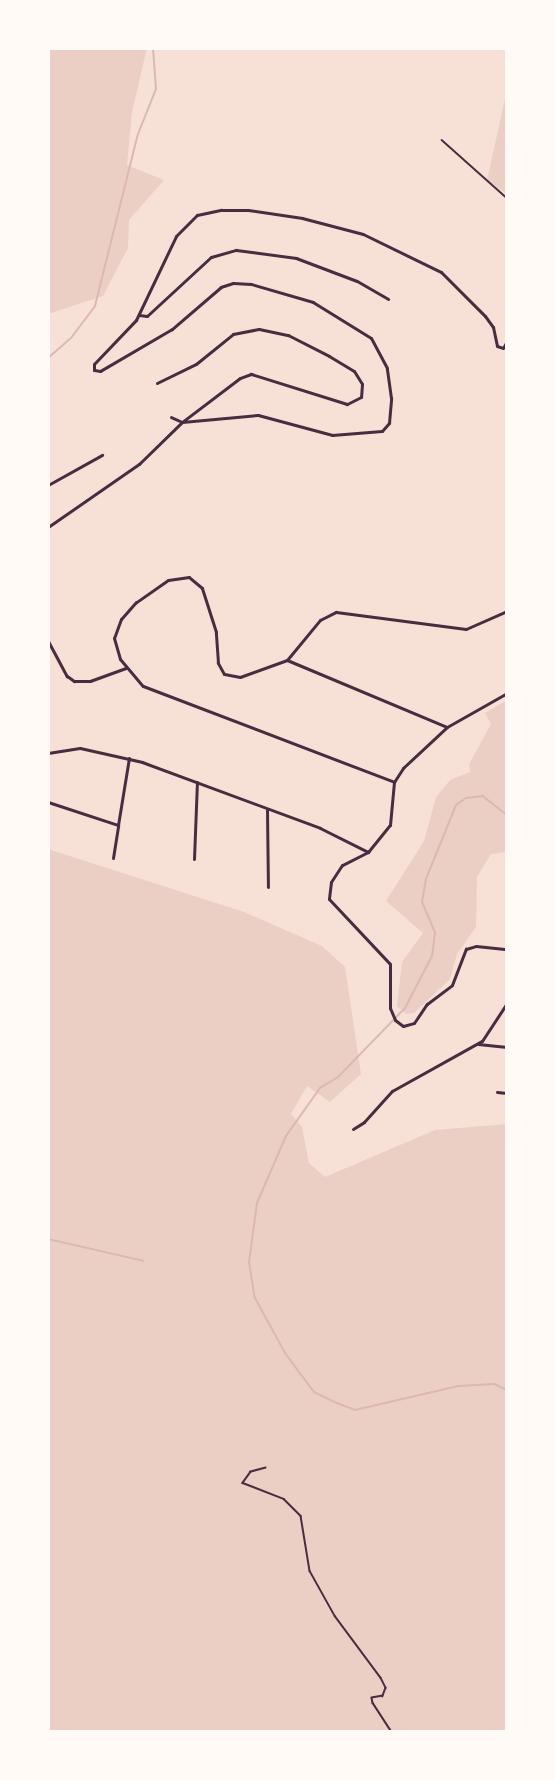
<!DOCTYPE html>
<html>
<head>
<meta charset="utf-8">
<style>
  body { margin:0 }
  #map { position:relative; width:555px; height:1780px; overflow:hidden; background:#f7e1d7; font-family:"Open Sans",sans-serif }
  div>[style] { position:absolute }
  .green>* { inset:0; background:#ebcfc5 }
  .stream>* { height:2px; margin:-1px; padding:0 1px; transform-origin:1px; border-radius:1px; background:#dcb8b0 }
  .path>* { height:1.5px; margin:-0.75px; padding:0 0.75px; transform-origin:0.75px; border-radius:0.75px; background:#4a2c40 }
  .service>* { height:1.5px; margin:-0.75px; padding:0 0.75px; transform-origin:0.75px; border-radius:0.75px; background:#4a2c40 }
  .minor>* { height:3px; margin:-1.5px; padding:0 1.5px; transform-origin:1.5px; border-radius:1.5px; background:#4a2c40 }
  span { translate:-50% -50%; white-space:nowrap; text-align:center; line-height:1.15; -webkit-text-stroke:4.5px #fffaf5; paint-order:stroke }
  .frame { position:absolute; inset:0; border:50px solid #fffaf5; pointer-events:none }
</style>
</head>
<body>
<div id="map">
  <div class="green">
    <i style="clip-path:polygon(48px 48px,147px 48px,132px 112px,127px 165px,164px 180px,129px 220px,128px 248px,103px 296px,48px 314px)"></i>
    <i style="clip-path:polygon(507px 90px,507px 194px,487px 180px)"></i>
    <i style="clip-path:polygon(507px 700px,507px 852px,491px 854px,477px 877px,476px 927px,457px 954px,450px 979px,414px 1013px,406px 1014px,397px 1006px,402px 962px,423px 933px,386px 901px,424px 841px,436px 797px,450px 780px,470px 772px,469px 764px,491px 724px,485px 713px)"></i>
    <i style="clip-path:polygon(48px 849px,244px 912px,322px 946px,345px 967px,361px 1074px,330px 1102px,307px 1086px,291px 1114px,302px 1127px,309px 1163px,325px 1177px,435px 1130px,507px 1124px,507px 1732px,48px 1732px)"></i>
  </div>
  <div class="stream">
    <i style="left:48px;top:358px;width:30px;rotate:-41deg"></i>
    <i style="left:71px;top:338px;width:40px;rotate:-53deg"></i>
    <i style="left:95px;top:306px;width:177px;rotate:-76deg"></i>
    <i style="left:138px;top:134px;width:48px;rotate:-68.2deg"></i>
    <i style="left:156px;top:89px;width:41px;rotate:-94.2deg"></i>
    <i style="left:507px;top:764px;width:12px;rotate:90deg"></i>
    <i style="left:507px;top:815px;width:31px;rotate:-142deg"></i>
    <i style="left:483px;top:796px;width:17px;rotate:173deg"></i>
    <i style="left:466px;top:798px;width:12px;rotate:145deg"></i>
    <i style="left:456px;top:805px;width:80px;rotate:112.1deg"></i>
    <i style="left:426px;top:879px;width:23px;rotate:100deg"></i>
    <i style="left:422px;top:902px;width:33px;rotate:67deg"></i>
    <i style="left:435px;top:932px;width:24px;rotate:97deg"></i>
    <i style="left:432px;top:956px;width:59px;rotate:117.4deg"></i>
    <i style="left:405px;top:1008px;width:96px;rotate:134.2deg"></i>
    <i style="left:338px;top:1077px;width:21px;rotate:149deg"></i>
    <i style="left:320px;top:1088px;width:59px;rotate:125.3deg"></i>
    <i style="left:286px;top:1136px;width:73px;rotate:113.4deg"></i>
    <i style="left:257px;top:1203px;width:60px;rotate:97.7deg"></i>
    <i style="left:249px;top:1262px;width:36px;rotate:81deg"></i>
    <i style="left:255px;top:1298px;width:63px;rotate:61.4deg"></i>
    <i style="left:285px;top:1353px;width:49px;rotate:53.4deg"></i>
    <i style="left:314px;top:1392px;width:25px;rotate:26deg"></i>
    <i style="left:337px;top:1403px;width:19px;rotate:21deg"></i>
    <i style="left:355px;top:1410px;width:106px;rotate:-13.1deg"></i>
    <i style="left:458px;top:1386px;width:36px;rotate:-3deg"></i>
    <i style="left:494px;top:1384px;width:14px;rotate:25deg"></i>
    <i style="left:48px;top:1239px;width:98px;rotate:12.9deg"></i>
  </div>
  <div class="path">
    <i style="left:266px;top:1468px;width:16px;rotate:165deg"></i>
    <i style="left:251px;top:1472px;width:14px;rotate:126deg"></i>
    <i style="left:243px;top:1483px;width:44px;rotate:21.3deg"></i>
    <i style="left:284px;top:1499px;width:24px;rotate:45deg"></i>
    <i style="left:301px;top:1516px;width:56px;rotate:80.7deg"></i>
    <i style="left:310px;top:1571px;width:51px;rotate:60.9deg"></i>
    <i style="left:335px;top:1616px;width:77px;rotate:53.4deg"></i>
    <i style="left:381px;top:1678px;width:11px;rotate:63deg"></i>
    <i style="left:386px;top:1688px;width:9px;rotate:111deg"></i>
    <i style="left:383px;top:1696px;width:11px;rotate:170deg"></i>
    <i style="left:372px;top:1698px;width:5px;rotate:79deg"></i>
    <i style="left:373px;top:1703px;width:35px;rotate:57deg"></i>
  </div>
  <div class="service">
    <i style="left:442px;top:140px;width:87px;rotate:41.7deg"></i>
  </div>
  <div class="minor">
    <i style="left:139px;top:315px;width:8px;rotate:7deg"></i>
    <i style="left:147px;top:316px;width:87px;rotate:-42.7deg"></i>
    <i style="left:211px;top:257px;width:26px;rotate:-16deg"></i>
    <i style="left:236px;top:250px;width:61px;rotate:7.6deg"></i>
    <i style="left:296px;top:258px;width:65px;rotate:20.7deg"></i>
    <i style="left:357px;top:281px;width:36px;rotate:30deg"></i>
    <i style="left:157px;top:383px;width:43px;rotate:-26deg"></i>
    <i style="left:196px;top:364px;width:48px;rotate:-39deg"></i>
    <i style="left:233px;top:334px;width:26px;rotate:-11deg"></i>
    <i style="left:259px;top:329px;width:30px;rotate:12deg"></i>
    <i style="left:288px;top:335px;width:46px;rotate:27.1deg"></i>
    <i style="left:329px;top:356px;width:29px;rotate:31deg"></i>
    <i style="left:354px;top:371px;width:15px;rotate:58deg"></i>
    <i style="left:362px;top:384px;width:13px;rotate:94deg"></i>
    <i style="left:361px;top:397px;width:16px;rotate:153deg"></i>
    <i style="left:347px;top:404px;width:101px;rotate:-162.6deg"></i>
    <i style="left:251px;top:374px;width:12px;rotate:160deg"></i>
    <i style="left:240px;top:378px;width:73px;rotate:142.8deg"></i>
    <i style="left:182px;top:422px;width:12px;rotate:-156deg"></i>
    <i style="left:48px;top:485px;width:62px;rotate:-29.1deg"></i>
    <i style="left:48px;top:527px;width:111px;rotate:-34.7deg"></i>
    <i style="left:139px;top:464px;width:60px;rotate:-44.3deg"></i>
    <i style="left:182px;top:422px;width:76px;rotate:-5.3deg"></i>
    <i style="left:258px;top:415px;width:77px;rotate:15.1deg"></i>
    <i style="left:332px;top:435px;width:50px;rotate:-4.6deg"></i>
    <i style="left:382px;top:431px;width:11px;rotate:-49deg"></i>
    <i style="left:389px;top:423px;width:25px;rotate:-85deg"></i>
    <i style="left:391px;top:398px;width:30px;rotate:-98deg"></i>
    <i style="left:387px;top:368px;width:34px;rotate:-118deg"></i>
    <i style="left:371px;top:338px;width:68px;rotate:-148.2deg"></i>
    <i style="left:313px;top:302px;width:65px;rotate:-163.8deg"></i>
    <i style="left:251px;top:284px;width:18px;rotate:-177deg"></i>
    <i style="left:233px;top:283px;width:13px;rotate:162deg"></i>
    <i style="left:221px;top:287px;width:65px;rotate:139.4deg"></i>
    <i style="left:172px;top:329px;width:83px;rotate:149.7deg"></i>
    <i style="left:100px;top:371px;width:6px;rotate:-171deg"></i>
    <i style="left:94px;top:370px;width:6px;rotate:-90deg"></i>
    <i style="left:94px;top:364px;width:61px;rotate:-46.3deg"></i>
    <i style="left:136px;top:320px;width:93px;rotate:-64.5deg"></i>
    <i style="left:176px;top:236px;width:30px;rotate:-45deg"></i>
    <i style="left:197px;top:215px;width:25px;rotate:-12deg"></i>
    <i style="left:221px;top:210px;width:27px"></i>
    <i style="left:248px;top:210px;width:55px;rotate:8.4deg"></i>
    <i style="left:302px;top:218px;width:63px;rotate:14.7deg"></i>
    <i style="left:363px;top:234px;width:87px;rotate:26deg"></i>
    <i style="left:441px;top:272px;width:62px;rotate:45deg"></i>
    <i style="left:485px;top:316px;width:14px;rotate:54deg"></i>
    <i style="left:493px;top:327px;width:19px;rotate:78deg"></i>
    <i style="left:497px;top:346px;width:6px;rotate:18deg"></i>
    <i style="left:503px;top:348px;width:8px;rotate:-60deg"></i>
    <i style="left:48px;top:641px;width:40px;rotate:62deg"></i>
    <i style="left:67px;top:676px;width:9px;rotate:36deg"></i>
    <i style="left:74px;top:681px;width:16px"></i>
    <i style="left:90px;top:681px;width:38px;rotate:-20deg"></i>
    <i style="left:287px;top:660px;width:50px;rotate:160.1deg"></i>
    <i style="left:240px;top:677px;width:16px;rotate:-169deg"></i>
    <i style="left:224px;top:674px;width:13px;rotate:-119deg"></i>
    <i style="left:218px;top:663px;width:31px;rotate:-94deg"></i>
    <i style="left:216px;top:632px;width:46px;rotate:-107.7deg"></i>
    <i style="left:202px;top:588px;width:17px;rotate:-140deg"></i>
    <i style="left:189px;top:577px;width:21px;rotate:172deg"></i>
    <i style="left:168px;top:580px;width:39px;rotate:145deg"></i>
    <i style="left:136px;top:602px;width:23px;rotate:131deg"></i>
    <i style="left:121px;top:619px;width:20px;rotate:110deg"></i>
    <i style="left:114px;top:638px;width:22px;rotate:74deg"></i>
    <i style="left:120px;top:659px;width:35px;rotate:50deg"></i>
    <i style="left:143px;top:686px;width:269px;rotate:20.9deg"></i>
    <i style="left:287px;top:660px;width:52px;rotate:-50.5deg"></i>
    <i style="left:320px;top:620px;width:18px;rotate:-27deg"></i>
    <i style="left:336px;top:612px;width:131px;rotate:7.5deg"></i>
    <i style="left:466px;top:629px;width:45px;rotate:-23.7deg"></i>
    <i style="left:287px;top:660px;width:173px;rotate:22.7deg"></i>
    <i style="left:48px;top:753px;width:32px;rotate:-9deg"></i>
    <i style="left:80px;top:748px;width:64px;rotate:12.7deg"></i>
    <i style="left:142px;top:762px;width:190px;rotate:20.3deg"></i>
    <i style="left:320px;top:828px;width:54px;rotate:26.6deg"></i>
    <i style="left:368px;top:852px;width:29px;rotate:153deg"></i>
    <i style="left:342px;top:865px;width:20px;rotate:123deg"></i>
    <i style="left:331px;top:882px;width:17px;rotate:97deg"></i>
    <i style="left:329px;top:899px;width:89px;rotate:46.8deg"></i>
    <i style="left:390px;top:964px;width:44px;rotate:90deg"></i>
    <i style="left:390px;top:1008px;width:13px;rotate:67deg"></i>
    <i style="left:395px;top:1020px;width:10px;rotate:37deg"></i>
    <i style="left:403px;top:1026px;width:11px;rotate:-15deg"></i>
    <i style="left:414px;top:1023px;width:23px;rotate:-56deg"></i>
    <i style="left:427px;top:1004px;width:31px;rotate:-37deg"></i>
    <i style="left:452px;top:985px;width:39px;rotate:-69deg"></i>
    <i style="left:466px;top:949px;width:10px;rotate:-17deg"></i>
    <i style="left:476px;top:946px;width:31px;rotate:6deg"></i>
    <i style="left:48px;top:802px;width:74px;rotate:18.2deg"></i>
    <i style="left:118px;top:825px;width:68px;rotate:-80.7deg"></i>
    <i style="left:267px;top:810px;width:77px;rotate:89.3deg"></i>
    <i style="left:368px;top:852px;width:35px;rotate:-51deg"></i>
    <i style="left:390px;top:825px;width:43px;rotate:-84.7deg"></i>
    <i style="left:394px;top:782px;width:17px;rotate:-57deg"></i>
    <i style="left:403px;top:768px;width:60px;rotate:-43deg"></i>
    <i style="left:447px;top:727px;width:69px;rotate:-29.5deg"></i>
    <i style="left:113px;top:858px;width:33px;rotate:-81deg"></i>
    <i style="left:194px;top:859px;width:77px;rotate:-87.8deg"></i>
    <i style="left:478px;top:1044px;width:29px;rotate:6deg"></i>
    <i style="left:497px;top:1092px;width:10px;rotate:6deg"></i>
    <i style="left:353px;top:1129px;width:13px;rotate:-32deg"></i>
    <i style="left:364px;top:1122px;width:42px;rotate:-47.9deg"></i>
    <i style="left:392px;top:1091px;width:103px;rotate:-29.1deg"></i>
    <i style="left:482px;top:1041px;width:45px;rotate:-56.7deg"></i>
  </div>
  <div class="frame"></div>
</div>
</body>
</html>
